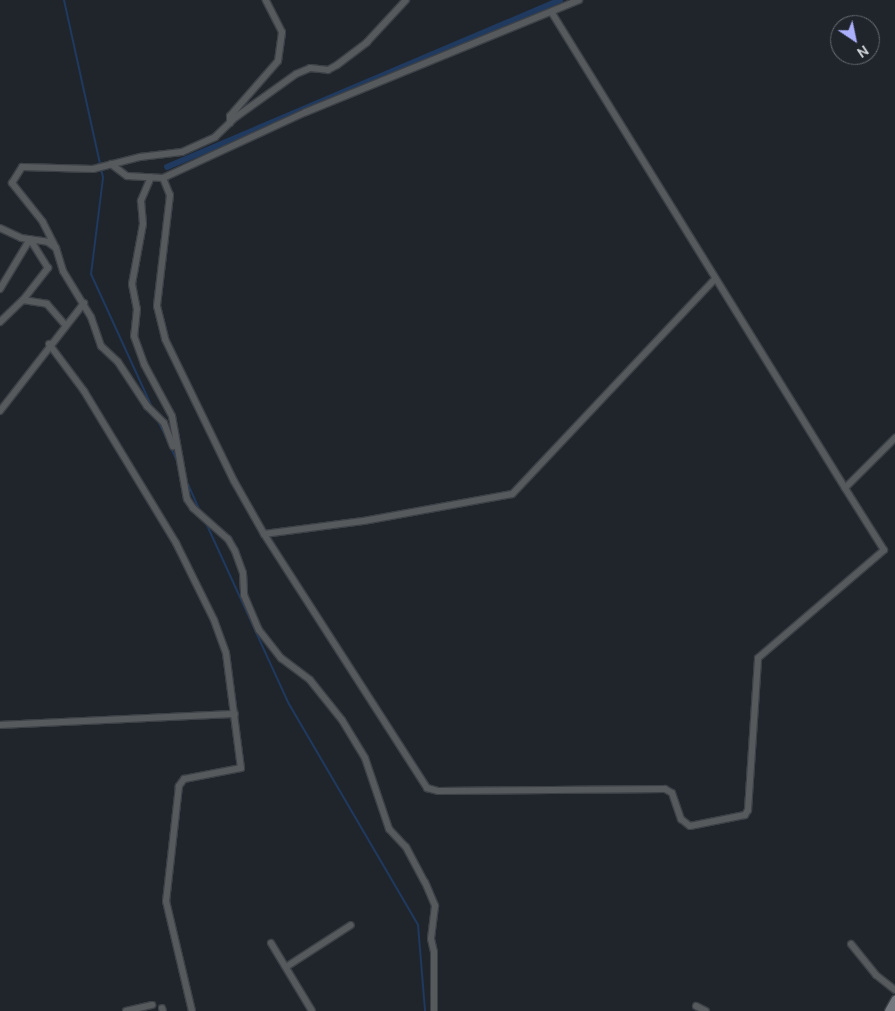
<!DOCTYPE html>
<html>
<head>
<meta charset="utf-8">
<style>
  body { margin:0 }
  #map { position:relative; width:895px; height:1011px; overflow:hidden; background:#20252c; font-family:Ubuntu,sans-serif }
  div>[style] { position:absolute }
  .stream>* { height:2px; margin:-1px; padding:0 1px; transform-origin:1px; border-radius:1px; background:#1f395f }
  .canal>* { height:5.5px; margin:-2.75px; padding:0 2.75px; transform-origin:2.75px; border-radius:2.75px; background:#1f395f }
  .roads { filter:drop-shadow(1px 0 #3c4147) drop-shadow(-1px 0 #3c4147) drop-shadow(0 1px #3c4147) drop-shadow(0 -1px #3c4147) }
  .street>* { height:6px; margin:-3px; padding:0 3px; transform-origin:3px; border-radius:3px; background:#575a5d }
  .secondary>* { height:9px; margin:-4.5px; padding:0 4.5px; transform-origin:4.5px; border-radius:4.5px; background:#74777d }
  span { translate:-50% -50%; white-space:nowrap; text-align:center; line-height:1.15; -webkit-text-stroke:4.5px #20252c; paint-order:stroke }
  .north { position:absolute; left:830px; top:15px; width:50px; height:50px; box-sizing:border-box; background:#20252c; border:1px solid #666b70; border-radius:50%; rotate:146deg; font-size:14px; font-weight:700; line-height:20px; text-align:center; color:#cfd3d7 }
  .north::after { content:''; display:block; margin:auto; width:18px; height:22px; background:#acaffb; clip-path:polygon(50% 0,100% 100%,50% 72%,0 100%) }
</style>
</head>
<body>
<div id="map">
  <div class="stream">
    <i style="left:64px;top:0;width:182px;rotate:77.6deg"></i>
    <i style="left:103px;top:178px;width:97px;rotate:97.1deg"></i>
    <i style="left:91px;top:274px;width:146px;rotate:65.4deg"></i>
    <i style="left:159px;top:423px;width:18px;rotate:63deg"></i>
    <i style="left:171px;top:448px;width:14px;rotate:65deg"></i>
    <i style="left:187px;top:482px;width:32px;rotate:66deg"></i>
    <i style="left:206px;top:523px;width:199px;rotate:65.4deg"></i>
    <i style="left:289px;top:704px;width:256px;rotate:59.7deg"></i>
    <i style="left:418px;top:925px;width:86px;rotate:85.3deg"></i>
  </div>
  <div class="canal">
    <i style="left:167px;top:167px;width:427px;rotate:-23deg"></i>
  </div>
  <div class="roads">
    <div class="street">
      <i style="left:552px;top:13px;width:558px;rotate:58.33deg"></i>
      <i style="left:230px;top:123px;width:7px;rotate:-90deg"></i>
      <i style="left:230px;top:116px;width:73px;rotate:-48.9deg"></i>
      <i style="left:278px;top:61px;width:29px;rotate:-82deg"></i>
      <i style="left:282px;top:32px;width:36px;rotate:-117deg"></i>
      <i style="left:111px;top:164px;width:20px;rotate:37deg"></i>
      <i style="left:127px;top:176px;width:36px;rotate:3deg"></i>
      <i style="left:163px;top:178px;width:157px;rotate:-24.8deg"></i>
      <i style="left:306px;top:112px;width:295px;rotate:-22.3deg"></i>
      <i style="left:151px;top:177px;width:26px;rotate:113deg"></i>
      <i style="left:141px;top:201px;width:23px;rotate:85deg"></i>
      <i style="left:143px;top:224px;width:61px;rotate:100.4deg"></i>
      <i style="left:132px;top:284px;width:25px;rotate:79deg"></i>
      <i style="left:137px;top:309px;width:27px;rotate:96deg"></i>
      <i style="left:134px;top:336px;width:30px;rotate:70deg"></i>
      <i style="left:144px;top:364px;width:59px;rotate:61.7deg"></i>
      <i style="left:172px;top:416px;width:84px;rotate:79.8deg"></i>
      <i style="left:187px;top:499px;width:11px;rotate:56deg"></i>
      <i style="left:193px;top:508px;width:47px;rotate:41.5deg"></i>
      <i style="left:228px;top:539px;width:14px;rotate:60deg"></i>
      <i style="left:235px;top:551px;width:23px;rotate:70deg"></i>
      <i style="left:243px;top:573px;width:22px;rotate:87deg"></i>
      <i style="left:244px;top:595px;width:38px;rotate:67deg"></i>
      <i style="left:259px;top:630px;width:36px;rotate:52deg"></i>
      <i style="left:281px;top:658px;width:36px;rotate:37deg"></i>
      <i style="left:310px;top:680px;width:51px;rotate:51.3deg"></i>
      <i style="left:342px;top:720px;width:44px;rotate:58.8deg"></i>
      <i style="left:365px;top:758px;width:75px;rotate:71.3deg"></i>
      <i style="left:389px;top:829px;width:25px;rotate:47deg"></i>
      <i style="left:406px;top:847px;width:40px;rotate:62deg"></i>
      <i style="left:425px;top:882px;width:26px;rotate:67deg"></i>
      <i style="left:435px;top:906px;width:33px;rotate:97deg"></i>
      <i style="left:431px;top:939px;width:13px;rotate:77deg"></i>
      <i style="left:434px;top:952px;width:59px;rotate:90deg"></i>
      <i style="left:163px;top:178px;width:18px;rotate:68deg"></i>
      <i style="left:170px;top:195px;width:112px;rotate:96.7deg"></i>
      <i style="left:157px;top:306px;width:34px;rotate:76deg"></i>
      <i style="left:165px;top:339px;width:158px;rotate:64.1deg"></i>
      <i style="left:234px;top:481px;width:61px;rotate:60.5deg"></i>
      <i style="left:0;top:228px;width:23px;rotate:25deg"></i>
      <i style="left:21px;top:238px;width:27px;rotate:8deg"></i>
      <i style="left:48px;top:242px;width:10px;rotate:37deg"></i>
      <i style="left:56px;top:248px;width:24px;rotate:73deg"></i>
      <i style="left:63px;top:271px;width:54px;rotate:58.7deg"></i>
      <i style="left:91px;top:317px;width:31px;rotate:71deg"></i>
      <i style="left:101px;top:346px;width:23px;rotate:43deg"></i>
      <i style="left:118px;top:362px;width:53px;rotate:56.6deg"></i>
      <i style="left:147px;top:406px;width:24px;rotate:45deg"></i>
      <i style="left:164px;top:423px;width:25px;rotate:69deg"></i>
      <i style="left:56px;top:248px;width:29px;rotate:-117deg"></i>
      <i style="left:43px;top:222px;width:50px;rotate:-128.5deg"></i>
      <i style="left:12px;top:183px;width:19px;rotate:-58deg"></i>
      <i style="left:22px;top:167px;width:71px;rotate:1.6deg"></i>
      <i style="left:93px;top:169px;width:49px;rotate:-14.3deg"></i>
      <i style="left:140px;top:157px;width:42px;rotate:-6.8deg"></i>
      <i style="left:182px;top:152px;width:36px;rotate:-24deg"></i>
      <i style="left:215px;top:137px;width:29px;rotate:-44deg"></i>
      <i style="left:236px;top:117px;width:74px;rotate:-35.6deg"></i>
      <i style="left:296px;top:74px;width:15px;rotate:-23deg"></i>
      <i style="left:310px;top:68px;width:18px;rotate:6deg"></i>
      <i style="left:328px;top:70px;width:10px;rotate:-29deg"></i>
      <i style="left:337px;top:65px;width:38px;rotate:-37deg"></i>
      <i style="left:367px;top:42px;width:57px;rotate:-47.1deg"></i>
      <i style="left:714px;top:280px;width:294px;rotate:133.3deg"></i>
      <i style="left:512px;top:494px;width:151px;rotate:169.7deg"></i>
      <i style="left:363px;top:521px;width:100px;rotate:172.5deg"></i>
      <i style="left:264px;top:534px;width:302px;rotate:57.3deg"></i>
      <i style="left:427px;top:788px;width:11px;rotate:15deg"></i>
      <i style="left:438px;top:791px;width:227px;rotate:-0.5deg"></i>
      <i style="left:665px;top:789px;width:8px;rotate:30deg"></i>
      <i style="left:672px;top:793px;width:28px;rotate:71deg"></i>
      <i style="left:681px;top:819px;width:11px;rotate:38deg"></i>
      <i style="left:690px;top:826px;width:56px;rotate:-11.3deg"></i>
      <i style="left:745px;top:815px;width:6px;rotate:-59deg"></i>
      <i style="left:748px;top:810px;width:152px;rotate:-86.2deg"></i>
      <i style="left:758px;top:658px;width:166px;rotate:-40.6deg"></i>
      <i style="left:884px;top:550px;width:73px;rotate:-122.2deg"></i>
      <i style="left:845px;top:488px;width:71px;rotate:-45deg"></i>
      <i style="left:0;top:289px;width:58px;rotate:-59deg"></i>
      <i style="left:23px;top:300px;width:24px;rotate:9deg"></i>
      <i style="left:47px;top:304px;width:28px;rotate:49deg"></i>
      <i style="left:0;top:322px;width:32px;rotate:-44deg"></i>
      <i style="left:23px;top:300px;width:41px;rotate:-52deg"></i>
      <i style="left:48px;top:268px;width:34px;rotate:-122deg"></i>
      <i style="left:49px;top:344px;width:59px;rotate:53.3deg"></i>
      <i style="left:84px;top:391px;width:178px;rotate:58.8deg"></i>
      <i style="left:176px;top:543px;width:86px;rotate:63.7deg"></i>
      <i style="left:214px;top:620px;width:35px;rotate:70deg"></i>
      <i style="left:226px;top:653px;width:116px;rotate:82.6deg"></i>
      <i style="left:241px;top:768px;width:58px;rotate:169.1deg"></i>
      <i style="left:184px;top:779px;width:9px;rotate:126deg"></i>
      <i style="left:179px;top:786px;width:116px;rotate:96.4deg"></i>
      <i style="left:166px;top:901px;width:113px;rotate:76.7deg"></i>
      <i style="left:0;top:411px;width:137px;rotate:-52.1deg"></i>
      <i style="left:0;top:725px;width:235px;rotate:-2.7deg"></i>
      <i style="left:271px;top:943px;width:79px;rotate:58.9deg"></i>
      <i style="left:851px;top:944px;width:40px;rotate:51deg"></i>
      <i style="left:876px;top:975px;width:24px;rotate:38deg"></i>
      <i style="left:286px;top:967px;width:77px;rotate:-32.9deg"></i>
      <i style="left:696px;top:1006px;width:11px;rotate:27deg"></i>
      <i style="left:162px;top:1008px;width:3px;rotate:72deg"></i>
      <i style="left:126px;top:1011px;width:27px;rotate:-13deg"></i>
    </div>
    <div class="secondary">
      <i style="left:889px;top:1011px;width:13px;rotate:-61deg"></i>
    </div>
  </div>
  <div class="north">N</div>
</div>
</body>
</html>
